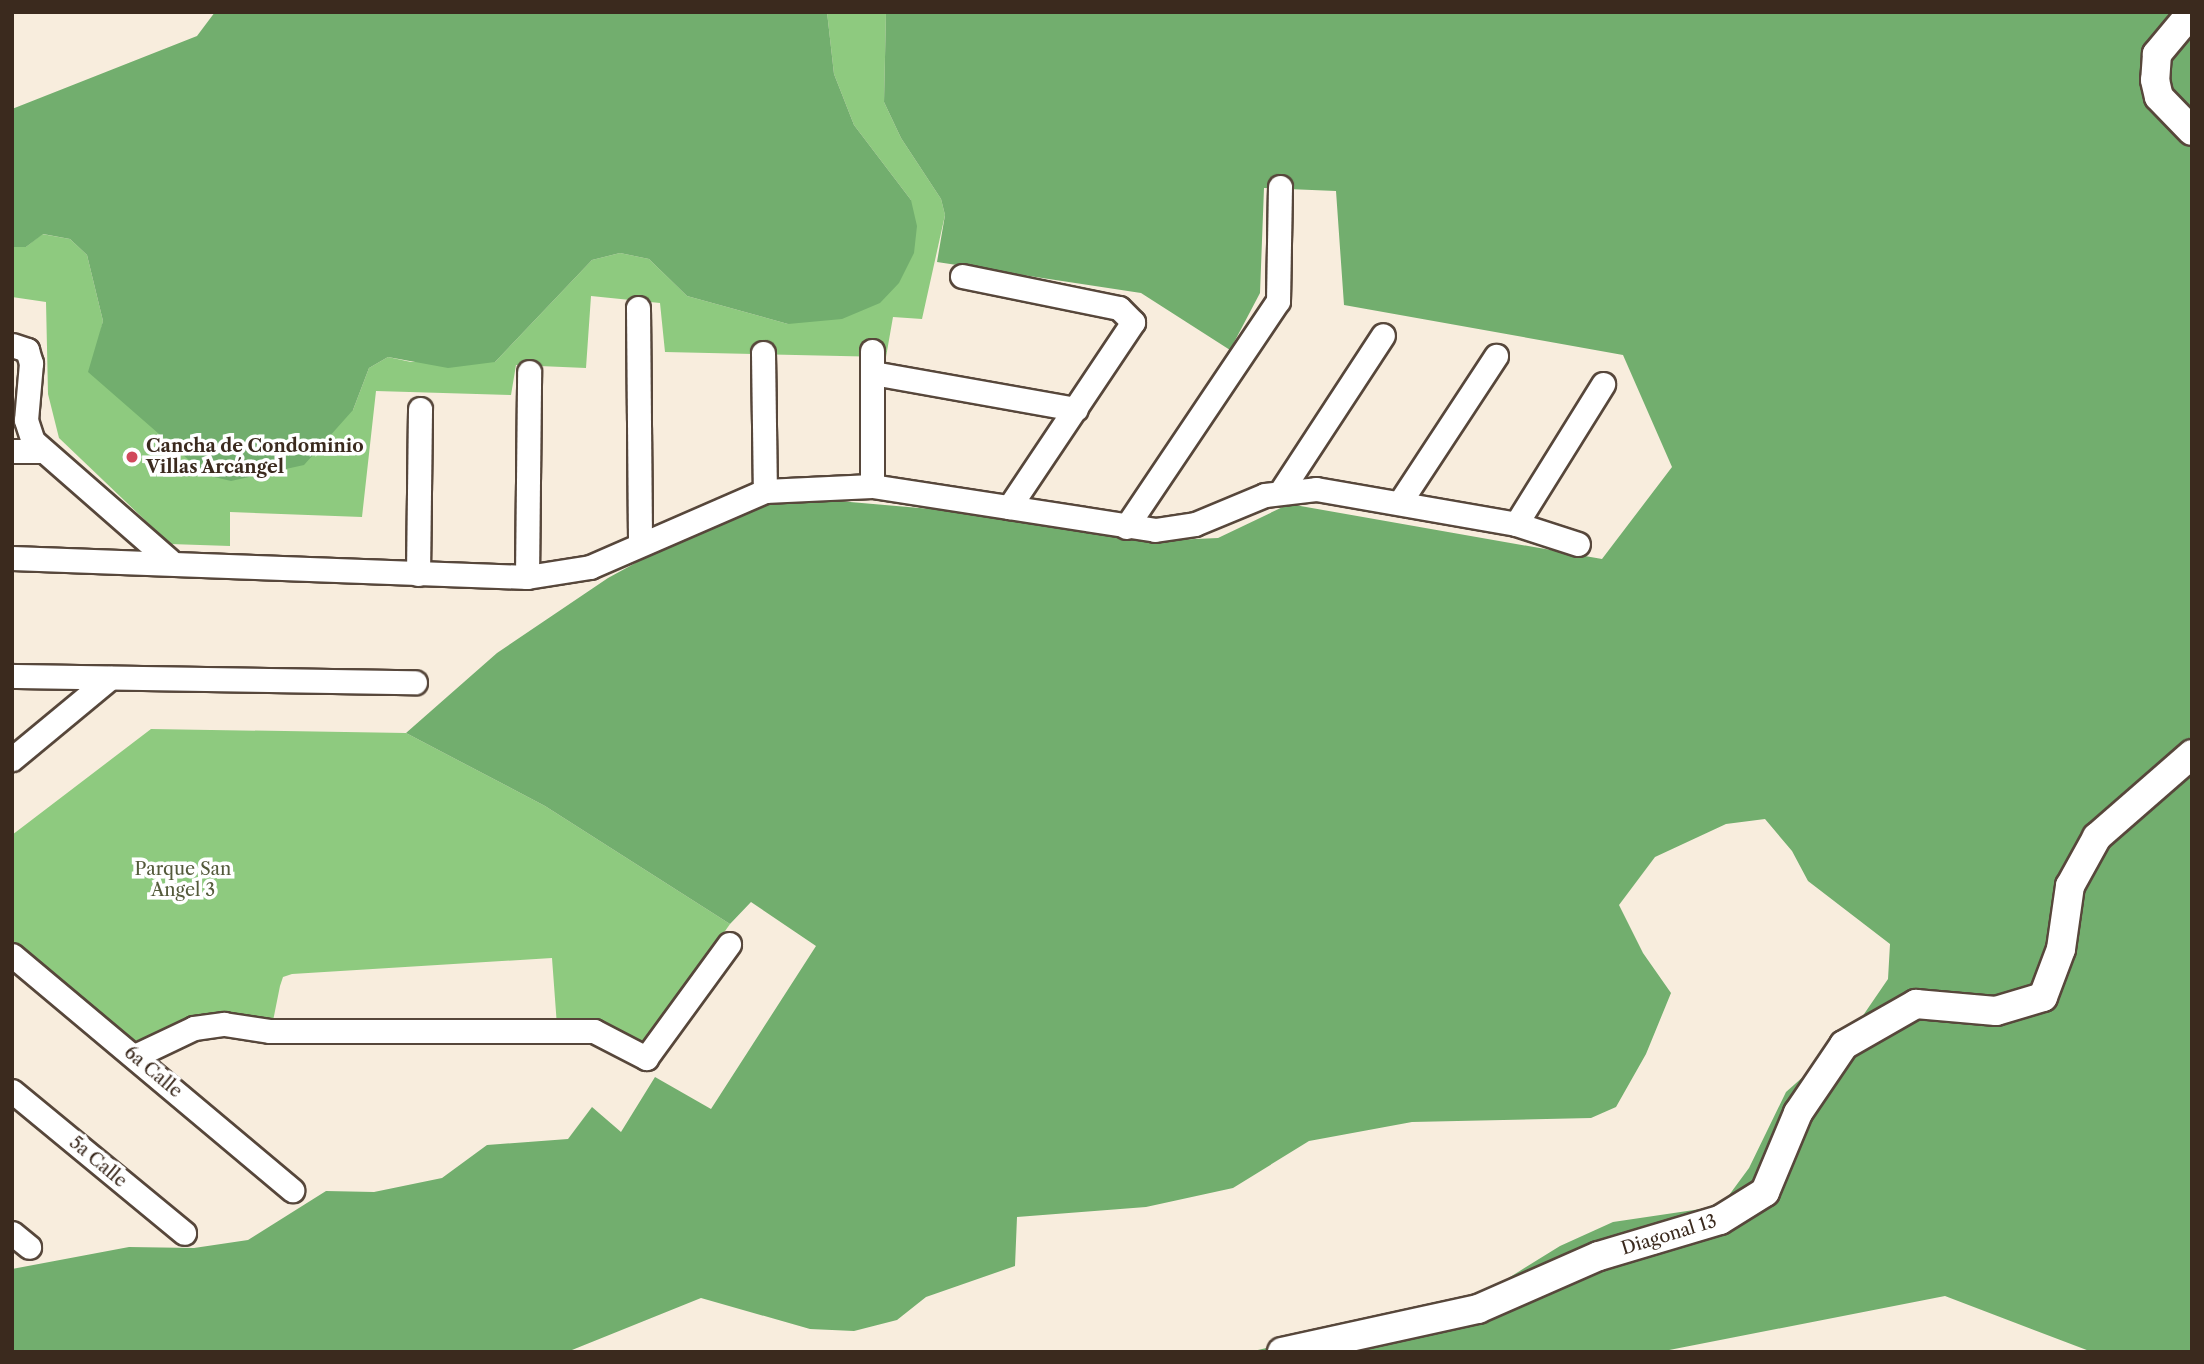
<!DOCTYPE html>
<html>
<head>
<meta charset="utf-8">
<style>
  body { margin:0 }
  #map { position:relative; width:2204px; height:1364px; overflow:hidden; background:#f8eddd; font-family:"Libre Caslon Text",serif }
  div>[style] { position:absolute }
  .green>* { inset:0; background:#8eca7f }
  .forest>* { inset:0; background:#72ae6e }
  .roads { filter:drop-shadow(2px 0 #57473b) drop-shadow(-2px 0 #57473b) drop-shadow(0 2px #57473b) drop-shadow(0 -2px #57473b) }
  .minor>* { height:23px; margin:-11.5px; padding:0 11.5px; transform-origin:11.5px; border-radius:11.5px; background:#fff }
  .tertiary>* { height:28px; margin:-14px; padding:0 14px; transform-origin:14px; border-radius:14px; background:#fff }
  .dots>* { width:19px; height:19px; translate:-50% -50%; box-sizing:border-box; border:4px solid #fff; border-radius:50% }
  span { translate:-50% -50%; white-space:nowrap; text-align:center; line-height:1.15; -webkit-text-stroke:7px #fff; paint-order:stroke }
  .poi-label { font-size:18px; color:#3b2a1e; font-weight:700 }
  .left { translate:0 -50%; text-align:left }
  .park-label { font-size:18px; color:#545a3b }
  .street-label { font-size:18px; color:#3b2a1e }
  .frame { position:absolute; inset:0; border:14px solid #3b2a1e; pointer-events:none }
</style>
</head>
<body>
<div id="map">
  <div class="green">
    <i style="clip-path:polygon(827px 12px,886px 12px,884px 102px,901px 138px,941px 199px,945px 215px,922px 319px,893px 317px,886px 357px,665px 352px,660px 303px,591px 296px,586px 368px,516px 365px,511px 395px,376px 391px,362px 517px,230px 512px,230px 546px,170px 544px,59px 438px,48px 394px,46px 302px,12px 297px,12px 247px,26px 247px,42px 234px,70px 239px,87px 255px,103px 321px,98px 343px,353px 410px,369px 368px,388px 357px,411px 362px,495px 362px,592px 260px,620px 253px,649px 259px,687px 296px,788px 324px,911px 200px,854px 125px,834px 74px)"></i>
    <i style="clip-path:polygon(151px 729px,406px 733px,545px 806px,730px 924px,643px 1048px,557px 1026px,552px 958px,292px 974px,283px 977px,280px 986px,273px 1021px,179px 1024px,130px 1043px,12px 941px,12px 835px)"></i>
  </div>
  <div class="forest">
    <i style="clip-path:polygon(215px 12px,827px 12px,834px 74px,854px 125px,911px 200px,917px 226px,914px 253px,899px 283px,880px 303px,842px 319px,788px 324px,687px 296px,649px 259px,620px 253px,592px 260px,495px 362px,448px 368px,388px 357px,369px 368px,353px 410px,304px 465px,231px 481px,206px 475px,88px 372px,103px 321px,87px 255px,70px 239px,43px 234px,26px 247px,12px 247px,12px 109px,197px 36px)"></i>
    <i style="clip-path:polygon(886px 12px,2192px 12px,2192px 1352px,2092px 1352px,1945px 1296px,1659px 1352px,1249px 1352px,1473px 1300px,1560px 1246px,1613px 1222px,1721px 1206px,1749px 1168px,1786px 1092px,1849px 1036px,1888px 979px,1890px 944px,1808px 881px,1792px 851px,1765px 819px,1726px 824px,1655px 857px,1619px 905px,1643px 953px,1671px 993px,1646px 1054px,1616px 1107px,1591px 1118px,1412px 1122px,1309px 1141px,1233px 1188px,1146px 1207px,1017px 1217px,1015px 1266px,926px 1297px,897px 1320px,854px 1331px,810px 1329px,701px 1298px,567px 1352px,12px 1352px,12px 1269px,129px 1247px,194px 1248px,248px 1240px,326px 1191px,374px 1192px,442px 1178px,487px 1145px,568px 1139px,592px 1107px,621px 1132px,655px 1077px,711px 1109px,816px 946px,751px 902px,730px 924px,545px 806px,406px 733px,497px 653px,608px 578px,707px 524px,763px 502px,827px 500px,931px 509px,1151px 541px,1218px 538px,1289px 504px,1602px 559px,1672px 467px,1623px 355px,1344px 305px,1336px 191px,1264px 188px,1260px 293px,1230px 350px,1141px 293px,937px 262px,945px 215px,941px 199px,901px 138px,884px 102px)"></i>
  </div>
  <div class="roads">
    <div class="minor">
      <i style="left:962px;top:276px;width:160px;rotate:11.5deg"></i>
      <i style="left:1119px;top:308px;width:20px;rotate:45deg"></i>
      <i style="left:1133px;top:322px;width:223px;rotate:123.8deg"></i>
      <i style="left:638px;top:308px;width:234px;rotate:89.5deg"></i>
      <i style="left:12px;top:345px;width:16px;rotate:18deg"></i>
      <i style="left:27px;top:350px;width:14px;rotate:73deg"></i>
      <i style="left:31px;top:363px;width:57px;rotate:95deg"></i>
      <i style="left:26px;top:420px;width:22px;rotate:72deg"></i>
      <i style="left:33px;top:441px;width:181px;rotate:41.2deg"></i>
      <i style="left:763px;top:353px;width:138px;rotate:89.2deg"></i>
      <i style="left:873px;top:373px;width:206px;rotate:10.1deg"></i>
      <i style="left:12px;top:451px;width:31px"></i>
      <i style="left:872px;top:486px;width:135px;rotate:-90deg"></i>
      <i style="left:1281px;top:491px;width:186px;rotate:-56.8deg"></i>
      <i style="left:1400px;top:502px;width:175px;rotate:-56.7deg"></i>
      <i style="left:1516px;top:524px;width:165px;rotate:-58.1deg"></i>
      <i style="left:1126px;top:527px;width:272px;rotate:-56.1deg"></i>
      <i style="left:1278px;top:301px;width:114px;rotate:-89deg"></i>
      <i style="left:12px;top:558px;width:515px;rotate:2.11deg"></i>
      <i style="left:527px;top:577px;width:64px;rotate:-9deg"></i>
      <i style="left:590px;top:567px;width:191px;rotate:-23.5deg"></i>
      <i style="left:765px;top:491px;width:107px;rotate:-2.7deg"></i>
      <i style="left:872px;top:486px;width:286px;rotate:8.8deg"></i>
      <i style="left:1155px;top:530px;width:40px;rotate:-8.5deg"></i>
      <i style="left:1195px;top:524px;width:76px;rotate:-22.5deg"></i>
      <i style="left:1265px;top:495px;width:51px;rotate:-6.7deg"></i>
      <i style="left:1316px;top:489px;width:203px;rotate:9.9deg"></i>
      <i style="left:1516px;top:524px;width:65px;rotate:17.9deg"></i>
      <i style="left:418px;top:574px;width:165px;rotate:-89.3deg"></i>
      <i style="left:527px;top:577px;width:205px;rotate:-89.4deg"></i>
      <i style="left:12px;top:676px;width:403px;rotate:0.9deg"></i>
      <i style="left:12px;top:759px;width:127px;rotate:-39.6deg"></i>
      <i style="left:12px;top:955px;width:366px;rotate:40deg"></i>
      <i style="left:135px;top:1056px;width:65px;rotate:-25.4deg"></i>
      <i style="left:194px;top:1028px;width:30px;rotate:-8deg"></i>
      <i style="left:224px;top:1024px;width:47px;rotate:8.7deg"></i>
      <i style="left:270px;top:1031px;width:324px"></i>
      <i style="left:594px;top:1031px;width:59px;rotate:27.4deg"></i>
      <i style="left:646px;top:1058px;width:141px;rotate:-53.9deg"></i>
      <i style="left:12px;top:1091px;width:223px;rotate:39.5deg"></i>
      <i style="left:12px;top:1233px;width:22px;rotate:39deg"></i>
    </div>
    <div class="tertiary">
      <i style="left:2192px;top:12px;width:55px;rotate:129.8deg"></i>
      <i style="left:2157px;top:54px;width:26px;rotate:94deg"></i>
      <i style="left:2155px;top:80px;width:17px;rotate:77deg"></i>
      <i style="left:2159px;top:97px;width:47px;rotate:45.9deg"></i>
      <i style="left:1282px;top:1352px;width:201px;rotate:-12.4deg"></i>
      <i style="left:1478px;top:1309px;width:132px;rotate:-23.7deg"></i>
      <i style="left:1599px;top:1256px;width:126px;rotate:-16.6deg"></i>
      <i style="left:1720px;top:1220px;width:53px;rotate:-31.9deg"></i>
      <i style="left:1765px;top:1192px;width:86px;rotate:-67.3deg"></i>
      <i style="left:1798px;top:1113px;width:82px;rotate:-55.9deg"></i>
      <i style="left:1844px;top:1045px;width:83px;rotate:-29.7deg"></i>
      <i style="left:1916px;top:1004px;width:80px;rotate:5deg"></i>
      <i style="left:1996px;top:1011px;width:49px;rotate:-16.6deg"></i>
      <i style="left:2043px;top:997px;width:51px;rotate:-69.4deg"></i>
      <i style="left:2061px;top:949px;width:64px;rotate:-81.9deg"></i>
      <i style="left:2070px;top:886px;width:56px;rotate:-61.1deg"></i>
      <i style="left:2097px;top:837px;width:126px;rotate:-41.1deg"></i>
    </div>
  </div>
  <div class="dots">
    <i style="left:132px;top:457px;background:#d1495b"></i>
  </div>
  <div class="poi-label">
    <span class="left" style="left:146px;top:457px">Cancha de Condominio<br>Villas Arcángel</span>
  </div>
  <div class="park-label">
    <span style="left:183px;top:880px">Parque San<br>Angel 3</span>
  </div>
  <div class="street-label">
    <span style="left:153px;top:1072px;rotate:40deg">6a Calle</span>
    <span style="left:98px;top:1162px;rotate:40deg">5a Calle</span>
    <span style="left:1669px;top:1235px;rotate:-17deg">Diagonal 13</span>
  </div>
  <div class="frame"></div>
</div>
</body>
</html>
